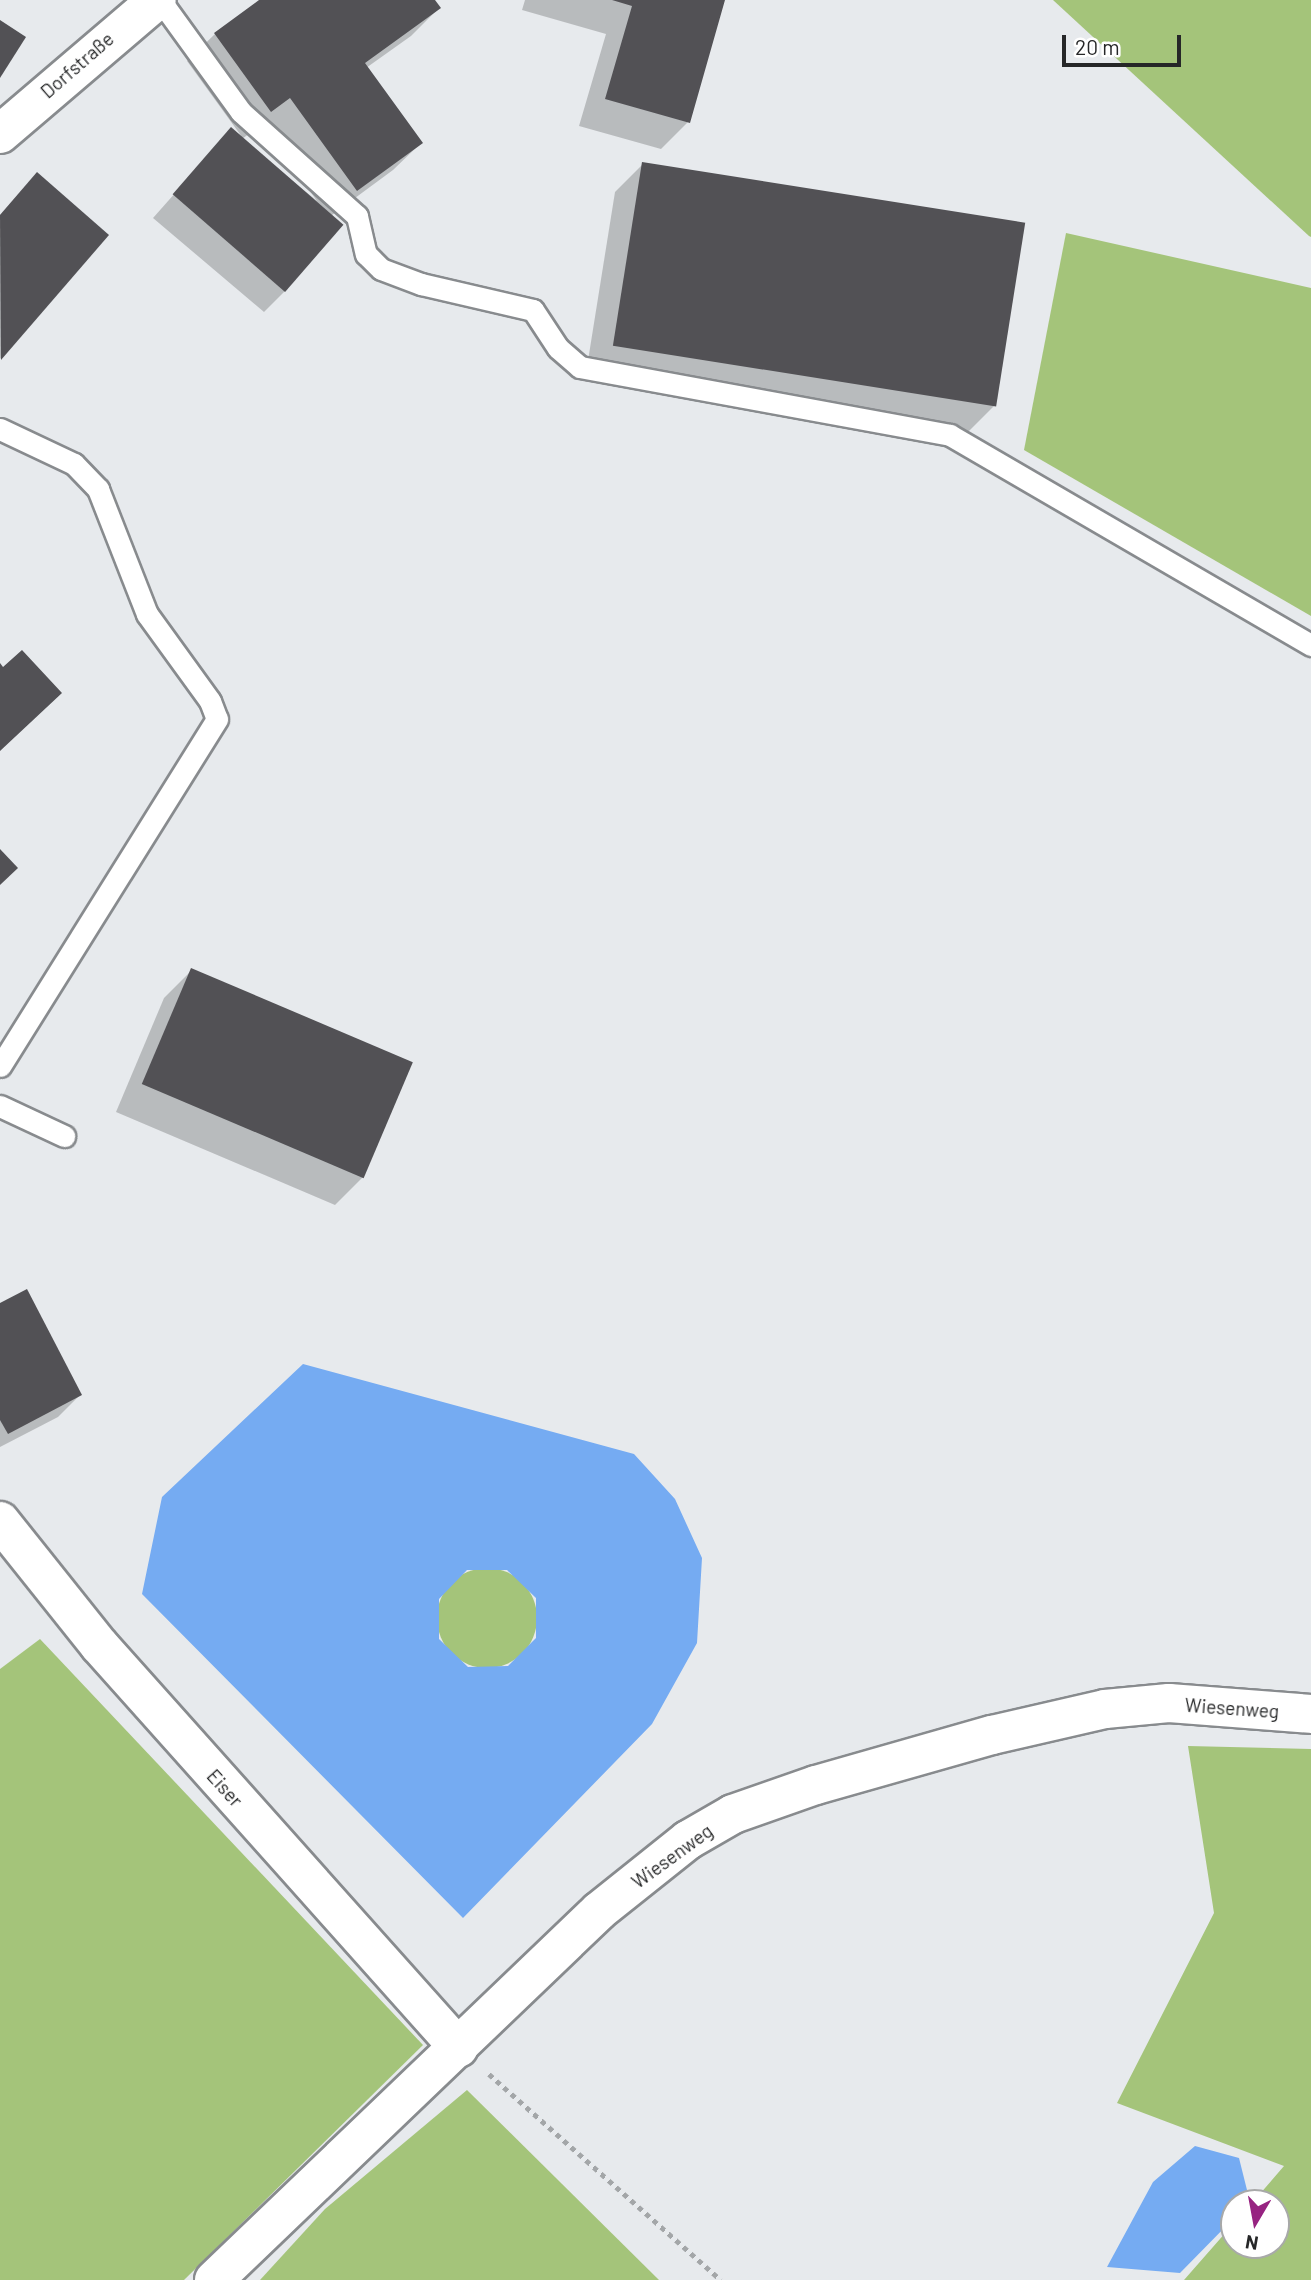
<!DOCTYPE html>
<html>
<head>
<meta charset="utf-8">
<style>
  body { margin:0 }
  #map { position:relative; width:1311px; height:2280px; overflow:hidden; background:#e7eaed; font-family:Barlow,sans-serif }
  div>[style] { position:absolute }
  .green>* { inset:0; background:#a4c47a }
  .round { border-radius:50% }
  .water>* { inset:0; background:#75abf2 }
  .shadow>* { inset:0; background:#0003 }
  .building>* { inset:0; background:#525155; transform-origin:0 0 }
  .path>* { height:4.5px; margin-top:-2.25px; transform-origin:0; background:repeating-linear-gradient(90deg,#a3a6a8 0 5px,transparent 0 10px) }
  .roads { filter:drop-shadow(2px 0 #888b8e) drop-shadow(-2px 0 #888b8e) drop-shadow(0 2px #888b8e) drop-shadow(0 -2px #888b8e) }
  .lane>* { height:21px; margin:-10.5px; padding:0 10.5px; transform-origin:10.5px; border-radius:10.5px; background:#fff }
  .street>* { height:38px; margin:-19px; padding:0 19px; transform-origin:19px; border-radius:19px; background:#fff }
  .secondary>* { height:38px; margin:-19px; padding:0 19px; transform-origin:19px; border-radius:19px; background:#fff }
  span { translate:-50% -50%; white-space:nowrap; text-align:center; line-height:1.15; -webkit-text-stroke:7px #fff; paint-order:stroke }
  .street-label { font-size:19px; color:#262728 }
  .north { position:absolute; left:1220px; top:2189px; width:70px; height:70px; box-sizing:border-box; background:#fff; border:2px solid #a8a9a9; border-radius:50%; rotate:190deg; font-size:19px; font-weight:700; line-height:28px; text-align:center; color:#262728 }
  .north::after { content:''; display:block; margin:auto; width:24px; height:32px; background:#972381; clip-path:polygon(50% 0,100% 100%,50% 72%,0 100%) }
  .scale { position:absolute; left:1062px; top:35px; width:119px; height:32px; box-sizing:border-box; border:4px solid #262728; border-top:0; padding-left:9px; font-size:21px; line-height:24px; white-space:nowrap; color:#262728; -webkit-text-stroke:5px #fff; paint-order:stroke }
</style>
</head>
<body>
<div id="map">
  <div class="green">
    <i style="clip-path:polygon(1053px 0,1311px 0,1311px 237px,1309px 236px)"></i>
    <i style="clip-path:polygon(1066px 233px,1311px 288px,1311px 616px,1024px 450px)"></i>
    <i class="round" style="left:437px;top:1568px;width:100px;height:100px"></i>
    <i style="clip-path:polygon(40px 1639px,423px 2045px,184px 2280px,0 2280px,0 1669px)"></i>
    <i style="clip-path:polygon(1188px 1746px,1311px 1749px,1311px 2280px,1184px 2280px,1234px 2223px,1234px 2245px,1276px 2245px,1276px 2203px,1252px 2203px,1284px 2166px,1117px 2103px,1214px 1913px)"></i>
    <i style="clip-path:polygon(467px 2090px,659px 2280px,260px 2280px,325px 2209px)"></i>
  </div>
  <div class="water">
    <i style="clip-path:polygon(evenodd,303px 1364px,634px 1454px,675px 1499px,702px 1558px,697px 1643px,652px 1724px,463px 1918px,142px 1594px,162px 1497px,303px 1364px,467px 1570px,507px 1570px,536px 1598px,536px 1638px,508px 1666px,468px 1667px,439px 1639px,439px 1599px,467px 1570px)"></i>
    <i style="clip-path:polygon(1195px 2146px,1239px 2158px,1250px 2202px,1234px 2203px,1234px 2218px,1180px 2273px,1107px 2267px,1153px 2182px)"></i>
  </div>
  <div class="shadow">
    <i style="clip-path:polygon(evenodd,262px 0,433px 0,439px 8px,411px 36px,366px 68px,421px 143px,393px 170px,332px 215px,285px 291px,264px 312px,153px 218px,231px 130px,242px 137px,187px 61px,215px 34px,262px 0,262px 124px,317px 201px,242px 139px,262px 124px)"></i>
    <i style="clip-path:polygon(525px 0,723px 0,688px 122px,661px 149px,579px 126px,606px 34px,522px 10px)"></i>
    <i style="clip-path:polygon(643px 164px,994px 406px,966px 434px,586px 373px,615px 192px)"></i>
    <i style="clip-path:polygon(23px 189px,107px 235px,0 359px,0 215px)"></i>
    <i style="clip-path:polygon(192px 970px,363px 1177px,335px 1205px,116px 1112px,164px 998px)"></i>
    <i style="clip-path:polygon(0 1305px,80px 1395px,58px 1417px,0 1447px)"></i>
  </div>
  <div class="building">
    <i style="clip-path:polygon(259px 0,435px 0,441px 8px,365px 63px,423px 143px,357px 191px,290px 98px,271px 112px,214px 33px)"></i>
    <i style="clip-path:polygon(612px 0,725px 0,690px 123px,605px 99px,632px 6px)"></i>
    <i style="clip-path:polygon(0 20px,26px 37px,0 78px)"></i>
    <i style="left:231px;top:127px;width:149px;height:89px;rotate:41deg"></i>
    <i style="left:642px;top:162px;width:388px;height:186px;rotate:9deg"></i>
    <i style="clip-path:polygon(37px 172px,109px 235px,1px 360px,0 215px)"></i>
    <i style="clip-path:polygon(22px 650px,62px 693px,0 751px,0 663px,3px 667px)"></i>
    <i style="clip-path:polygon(0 849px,18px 868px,0 885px)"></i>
    <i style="left:191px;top:968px;width:241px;height:126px;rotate:23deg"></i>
    <i style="clip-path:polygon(27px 1289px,82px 1395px,8px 1434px,0 1420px,0 1303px)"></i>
  </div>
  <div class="path">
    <i style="left:489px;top:2074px;width:310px;rotate:41.6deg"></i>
  </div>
  <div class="roads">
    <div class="lane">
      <i style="left:160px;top:0;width:138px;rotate:54.1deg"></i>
      <i style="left:241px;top:112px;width:156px;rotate:41.9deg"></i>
      <i style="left:357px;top:216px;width:39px;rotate:77deg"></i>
      <i style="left:366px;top:254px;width:21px;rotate:45deg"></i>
      <i style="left:381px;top:269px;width:43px;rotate:20.6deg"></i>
      <i style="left:421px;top:284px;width:115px;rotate:13.1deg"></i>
      <i style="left:533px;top:310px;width:45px;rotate:56.7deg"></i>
      <i style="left:558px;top:348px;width:29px;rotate:41deg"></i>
      <i style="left:580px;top:367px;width:376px;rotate:10.4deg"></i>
      <i style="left:950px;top:435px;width:418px;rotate:30.2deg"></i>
      <i style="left:0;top:429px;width:82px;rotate:25.3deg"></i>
      <i style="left:74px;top:464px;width:35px;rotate:46deg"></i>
      <i style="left:98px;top:489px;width:134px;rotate:68.6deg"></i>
      <i style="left:147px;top:614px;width:107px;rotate:54.1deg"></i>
      <i style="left:210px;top:701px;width:19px;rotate:69deg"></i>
      <i style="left:217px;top:719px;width:409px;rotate:122deg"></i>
      <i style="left:0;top:1106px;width:71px;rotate:25.1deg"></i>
    </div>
    <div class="street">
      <i style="left:0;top:1521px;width:159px;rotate:51.4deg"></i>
      <i style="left:99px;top:1645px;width:540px;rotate:48.23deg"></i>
      <i style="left:214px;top:2280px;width:533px;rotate:-43.78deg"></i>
      <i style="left:599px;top:1911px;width:114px;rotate:-38.6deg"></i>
      <i style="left:688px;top:1840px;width:52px;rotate:-30deg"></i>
      <i style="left:733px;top:1814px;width:88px;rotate:-19.3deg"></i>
      <i style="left:816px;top:1785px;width:183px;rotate:-15.9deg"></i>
      <i style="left:992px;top:1735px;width:116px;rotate:-13deg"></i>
      <i style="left:1105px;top:1709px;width:64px;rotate:-5.4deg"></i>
      <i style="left:1169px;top:1703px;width:142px;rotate:4.4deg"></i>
    </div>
    <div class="secondary">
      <i style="left:0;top:134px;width:206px;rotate:-40.5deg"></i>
    </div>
  </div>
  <div class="street-label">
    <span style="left:77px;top:65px;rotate:-41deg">Dorfstraße</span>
    <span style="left:1232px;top:1708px;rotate:4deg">Wiesenweg</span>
    <span style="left:225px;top:1788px;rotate:48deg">Eiser</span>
    <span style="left:672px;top:1856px;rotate:-36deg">Wiesenweg</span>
  </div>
  <div class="north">N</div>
  <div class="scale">20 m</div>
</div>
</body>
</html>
